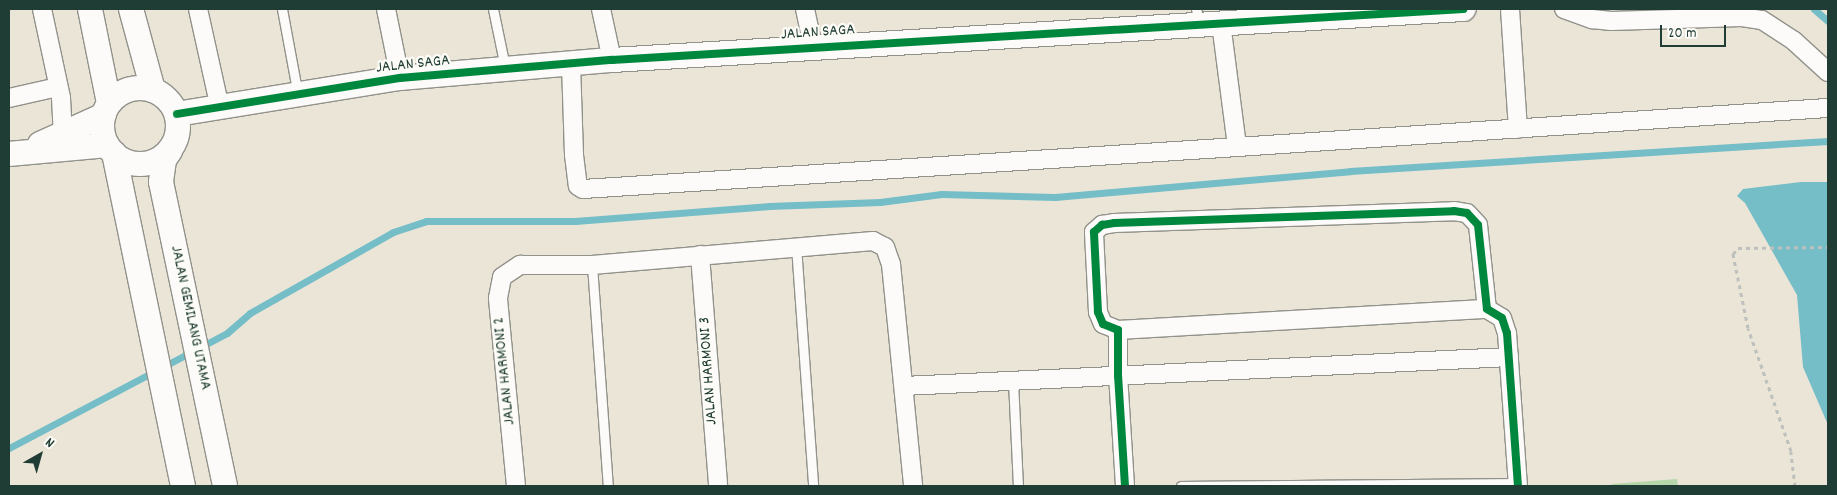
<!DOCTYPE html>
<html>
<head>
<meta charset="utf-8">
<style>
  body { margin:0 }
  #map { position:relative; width:1837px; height:495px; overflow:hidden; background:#ebe5d8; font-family:Dekko,sans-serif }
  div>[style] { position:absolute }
  .green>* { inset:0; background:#b5d7aa }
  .water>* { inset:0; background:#75bec7 }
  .stream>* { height:7px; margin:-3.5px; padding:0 3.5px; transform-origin:3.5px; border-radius:3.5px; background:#75bec7 }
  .path>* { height:3px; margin-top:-1.5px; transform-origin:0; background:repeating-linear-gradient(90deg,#bdc0bc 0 4px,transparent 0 8px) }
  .roads { filter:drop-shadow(1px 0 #91928a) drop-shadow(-1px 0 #91928a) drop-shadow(0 1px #91928a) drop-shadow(0 -1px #91928a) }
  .lane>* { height:9px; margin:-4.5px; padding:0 4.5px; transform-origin:4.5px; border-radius:4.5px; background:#fcfbf9 }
  .street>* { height:18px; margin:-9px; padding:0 9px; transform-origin:9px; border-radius:9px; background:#fcfbf9 }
  .secondary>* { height:24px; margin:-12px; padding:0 12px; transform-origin:12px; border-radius:12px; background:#fcfbf9 }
  .secondary>.ring { margin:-12px; padding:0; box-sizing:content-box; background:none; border:24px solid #fcfbf9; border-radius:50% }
  .cycleway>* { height:8px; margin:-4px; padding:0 4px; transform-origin:4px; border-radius:4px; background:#00873e }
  span { translate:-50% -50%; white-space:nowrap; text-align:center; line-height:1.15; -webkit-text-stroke:4.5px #fdfcf7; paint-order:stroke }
  .street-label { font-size:16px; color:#1f3d34 }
  .frame { position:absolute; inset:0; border:10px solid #1f3d34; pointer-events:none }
  .north { position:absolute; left:15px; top:430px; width:50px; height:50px; -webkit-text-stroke:4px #fdfcf7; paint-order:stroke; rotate:38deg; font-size:14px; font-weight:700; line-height:20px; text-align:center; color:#1f3d34 }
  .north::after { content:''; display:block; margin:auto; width:18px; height:22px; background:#1f3d34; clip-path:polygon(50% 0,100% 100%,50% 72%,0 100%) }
  .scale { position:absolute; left:1660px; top:25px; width:66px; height:22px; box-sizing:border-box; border:2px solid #1f3d34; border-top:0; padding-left:6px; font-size:15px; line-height:18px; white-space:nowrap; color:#1f3d34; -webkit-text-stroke:4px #fdfcf7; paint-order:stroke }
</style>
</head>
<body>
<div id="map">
  <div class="green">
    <i style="clip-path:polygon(1677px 479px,1678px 486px,1612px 486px,1611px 484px)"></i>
  </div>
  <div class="water">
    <i style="clip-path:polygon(1801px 182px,1828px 182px,1828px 425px,1803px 367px,1797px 295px,1745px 203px,1737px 196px,1743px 189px)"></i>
  </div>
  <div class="stream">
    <i style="left:1814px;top:9px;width:18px;rotate:41deg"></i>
    <i style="left:9px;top:448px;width:246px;rotate:-27.8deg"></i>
    <i style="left:227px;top:333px;width:30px;rotate:-41deg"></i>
    <i style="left:250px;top:313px;width:164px;rotate:-29.5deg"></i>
    <i style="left:393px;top:232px;width:35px;rotate:-18deg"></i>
    <i style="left:426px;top:221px;width:149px"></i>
    <i style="left:575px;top:221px;width:195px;rotate:-4.4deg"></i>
    <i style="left:769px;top:206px;width:111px;rotate:-2.1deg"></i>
    <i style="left:880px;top:202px;width:62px;rotate:-7.5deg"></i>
    <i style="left:941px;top:194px;width:114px;rotate:1.5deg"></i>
    <i style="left:1055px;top:197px;width:296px;rotate:-5deg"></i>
    <i style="left:1350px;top:171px;width:479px;rotate:-3.6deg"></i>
  </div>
  <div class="path">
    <i style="left:1795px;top:486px;width:35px;rotate:-97deg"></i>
    <i style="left:1791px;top:451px;width:130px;rotate:-109.3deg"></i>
    <i style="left:1748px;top:328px;width:76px;rotate:-101.5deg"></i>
    <i style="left:1733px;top:254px;width:8px;rotate:-50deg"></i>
    <i style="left:1738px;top:248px;width:90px;rotate:-0.6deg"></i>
  </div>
  <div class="roads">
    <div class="lane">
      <i style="left:282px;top:9px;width:87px;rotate:79.5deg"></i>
      <i style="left:493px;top:9px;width:59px;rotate:78.3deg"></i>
      <i style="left:1196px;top:9px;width:16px;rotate:75deg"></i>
      <i style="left:796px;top:246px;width:241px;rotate:85.9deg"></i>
      <i style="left:592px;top:265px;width:222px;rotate:85.9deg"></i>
      <i style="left:1013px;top:381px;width:105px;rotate:87.3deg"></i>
      <i style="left:1181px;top:486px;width:337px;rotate:-0.5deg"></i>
    </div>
    <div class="street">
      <i style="left:42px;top:9px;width:91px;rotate:77.9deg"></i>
      <i style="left:61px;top:98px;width:35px;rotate:87deg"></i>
      <i style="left:198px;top:9px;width:101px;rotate:77.5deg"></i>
      <i style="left:386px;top:9px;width:70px;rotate:78.5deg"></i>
      <i style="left:601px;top:9px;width:52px;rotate:77.8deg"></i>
      <i style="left:805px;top:9px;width:39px;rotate:78deg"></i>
      <i style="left:1510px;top:9px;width:120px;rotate:86.2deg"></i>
      <i style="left:1564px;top:9px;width:30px;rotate:20deg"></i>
      <i style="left:1592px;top:19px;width:19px;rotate:6deg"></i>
      <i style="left:1611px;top:21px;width:131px;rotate:-1.7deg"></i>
      <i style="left:1742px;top:17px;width:20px;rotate:9deg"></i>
      <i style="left:1762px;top:20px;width:38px;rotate:33deg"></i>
      <i style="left:1794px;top:41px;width:46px;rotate:42.4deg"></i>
      <i style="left:1221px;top:23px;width:125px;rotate:82.6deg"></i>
      <i style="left:1237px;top:147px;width:592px;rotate:-3.78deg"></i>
      <i style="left:571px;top:64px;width:91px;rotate:88.1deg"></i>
      <i style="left:574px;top:155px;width:31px;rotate:83deg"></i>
      <i style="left:578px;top:186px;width:6px;rotate:31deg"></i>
      <i style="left:583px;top:189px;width:655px;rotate:-3.67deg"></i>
      <i style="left:9px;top:98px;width:50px;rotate:-12.7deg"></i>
      <i style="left:700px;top:255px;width:232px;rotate:85.5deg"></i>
      <i style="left:1118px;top:330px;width:370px;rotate:-3.3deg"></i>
      <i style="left:904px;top:386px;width:606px;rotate:-2.74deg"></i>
      <i style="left:516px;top:486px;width:189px;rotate:-95.5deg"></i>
      <i style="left:498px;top:298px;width:21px;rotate:-79deg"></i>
      <i style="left:502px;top:277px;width:22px;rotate:-34deg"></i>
      <i style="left:520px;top:265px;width:72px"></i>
      <i style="left:592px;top:265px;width:282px;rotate:-4.9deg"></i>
      <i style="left:873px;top:241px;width:13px;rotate:27deg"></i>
      <i style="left:885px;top:247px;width:18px;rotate:71deg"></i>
      <i style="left:891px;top:264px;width:223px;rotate:84.3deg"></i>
      <i style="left:1125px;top:486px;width:110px;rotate:-93.6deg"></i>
      <i style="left:1118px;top:376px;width:46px;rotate:-90deg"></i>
      <i style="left:1118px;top:330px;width:16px;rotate:-158deg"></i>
      <i style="left:1103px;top:324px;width:13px;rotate:-113deg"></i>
      <i style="left:1098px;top:312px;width:80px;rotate:-92.9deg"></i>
      <i style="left:1094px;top:232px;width:11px;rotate:-41deg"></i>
      <i style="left:1102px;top:225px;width:12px;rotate:-9deg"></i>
      <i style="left:1114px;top:223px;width:340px;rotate:-2deg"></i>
      <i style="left:1454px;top:211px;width:13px;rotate:9deg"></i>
      <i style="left:1467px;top:213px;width:16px;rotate:47deg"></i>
      <i style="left:1478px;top:225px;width:84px;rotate:83.9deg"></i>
      <i style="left:1487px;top:309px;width:17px;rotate:31deg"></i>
      <i style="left:1502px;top:318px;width:16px;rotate:72deg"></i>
      <i style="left:1507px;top:333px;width:153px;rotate:85.9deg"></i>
    </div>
    <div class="secondary">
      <i style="left:90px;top:9px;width:96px;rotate:78.6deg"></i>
      <i style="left:131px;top:9px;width:84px;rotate:74.8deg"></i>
      <i class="ring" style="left:102px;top:88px;width:52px;height:52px"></i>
      <i style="left:177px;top:114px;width:226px;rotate:-9.2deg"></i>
      <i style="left:400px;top:78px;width:213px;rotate:-4.9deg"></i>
      <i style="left:612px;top:60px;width:853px;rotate:-3.43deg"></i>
      <i style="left:40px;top:144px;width:70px;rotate:-24.4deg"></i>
      <i style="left:170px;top:151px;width:11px;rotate:124deg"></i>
      <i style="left:164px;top:160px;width:22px;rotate:98deg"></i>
      <i style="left:161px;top:182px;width:311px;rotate:78.1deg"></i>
      <i style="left:114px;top:153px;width:340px;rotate:78.3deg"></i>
      <i style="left:9px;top:154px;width:98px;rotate:-5.2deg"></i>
    </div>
  </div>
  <div class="cycleway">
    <i style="left:177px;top:114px;width:226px;rotate:-9.2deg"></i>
    <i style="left:400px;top:78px;width:213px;rotate:-4.9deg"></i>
    <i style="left:612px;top:60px;width:853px;rotate:-3.43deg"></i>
    <i style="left:1125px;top:486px;width:110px;rotate:-93.6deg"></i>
    <i style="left:1118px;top:376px;width:46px;rotate:-90deg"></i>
    <i style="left:1118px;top:330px;width:16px;rotate:-158deg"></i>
    <i style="left:1103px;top:324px;width:13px;rotate:-113deg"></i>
    <i style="left:1098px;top:312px;width:80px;rotate:-92.9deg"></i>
    <i style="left:1094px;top:232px;width:11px;rotate:-41deg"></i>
    <i style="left:1102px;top:225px;width:12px;rotate:-9deg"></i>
    <i style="left:1114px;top:223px;width:340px;rotate:-2deg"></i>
    <i style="left:1454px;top:211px;width:13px;rotate:9deg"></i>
    <i style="left:1467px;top:213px;width:16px;rotate:47deg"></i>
    <i style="left:1478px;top:225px;width:84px;rotate:83.9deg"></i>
    <i style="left:1487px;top:309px;width:17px;rotate:31deg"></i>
    <i style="left:1502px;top:318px;width:16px;rotate:72deg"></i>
    <i style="left:1507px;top:333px;width:153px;rotate:85.9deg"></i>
  </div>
  <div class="street-label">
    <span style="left:818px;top:33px;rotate:-4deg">JALAN SAGA</span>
    <span style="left:413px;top:65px;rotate:-6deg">JALAN SAGA</span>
    <span style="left:190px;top:318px;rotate:78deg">JALAN GEMILANG UTAMA</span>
    <span style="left:505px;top:371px;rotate:-96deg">JALAN HARMONI 2</span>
    <span style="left:709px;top:371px;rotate:-94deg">JALAN HARMONI 3</span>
  </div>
  <div class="frame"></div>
  <div class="north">N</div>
  <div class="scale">20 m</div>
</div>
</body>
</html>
